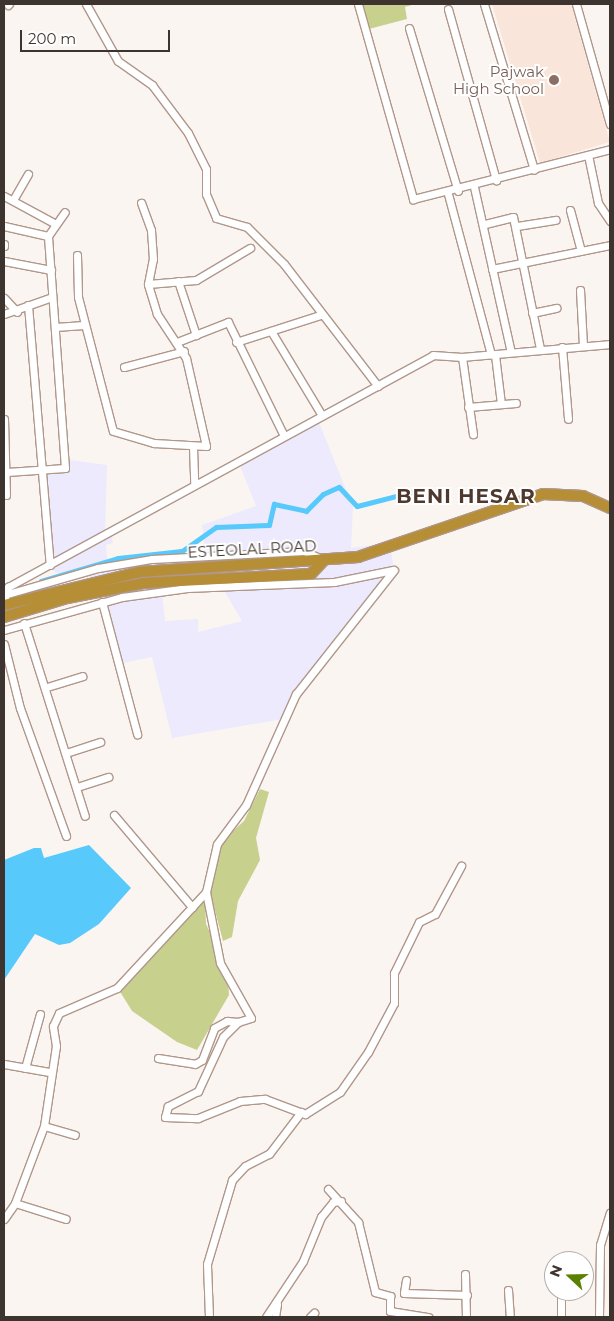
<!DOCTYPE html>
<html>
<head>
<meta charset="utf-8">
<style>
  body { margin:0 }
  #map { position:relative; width:614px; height:1321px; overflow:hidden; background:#fbf5f2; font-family:Montserrat,sans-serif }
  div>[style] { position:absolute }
  .commercial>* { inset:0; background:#eceafc }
  .built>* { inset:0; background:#fae5db }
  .green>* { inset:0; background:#c7d08d }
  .water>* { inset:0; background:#57c9fb }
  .canal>* { height:5px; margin:-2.5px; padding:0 2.5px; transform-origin:2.5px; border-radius:2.5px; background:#57c9fb }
  .roads { filter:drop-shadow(1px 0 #b0978a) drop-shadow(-1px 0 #b0978a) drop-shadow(0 1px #b0978a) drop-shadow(0 -1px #b0978a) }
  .minor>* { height:7px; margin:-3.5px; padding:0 3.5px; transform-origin:3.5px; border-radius:3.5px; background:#fff }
  .highway>* { height:10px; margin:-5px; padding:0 5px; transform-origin:5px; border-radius:5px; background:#b68e36 }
  .dots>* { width:14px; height:14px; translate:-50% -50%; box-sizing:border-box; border:2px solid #fff; border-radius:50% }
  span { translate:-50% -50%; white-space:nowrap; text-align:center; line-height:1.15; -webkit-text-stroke:4px #fff; paint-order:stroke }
  .education-label { font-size:15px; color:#785e54 }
  .right { translate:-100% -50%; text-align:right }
  .street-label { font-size:15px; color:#3e342f }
  .district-label { font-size:20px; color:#4f392e; font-weight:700; letter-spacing:1px }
  .frame { position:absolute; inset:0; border:5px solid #3e342f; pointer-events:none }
  .north { position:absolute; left:544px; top:1251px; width:50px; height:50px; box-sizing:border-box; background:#fff; border:1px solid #b2aeac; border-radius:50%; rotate:291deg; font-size:14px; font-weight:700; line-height:20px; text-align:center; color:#3e342f }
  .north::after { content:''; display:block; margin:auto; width:18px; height:22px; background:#5a8100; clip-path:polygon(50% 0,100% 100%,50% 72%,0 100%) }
  .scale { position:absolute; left:20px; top:30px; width:150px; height:22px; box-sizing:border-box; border:2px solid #3e342f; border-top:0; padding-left:6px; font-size:15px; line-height:18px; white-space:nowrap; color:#3e342f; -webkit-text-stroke:4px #fff; paint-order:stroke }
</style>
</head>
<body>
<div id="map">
  <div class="commercial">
    <i style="clip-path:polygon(318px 420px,353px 507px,351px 548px,390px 543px,394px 570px,326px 654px,283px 719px,172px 738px,152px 657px,123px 663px,101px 578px,55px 573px,50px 558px,48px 470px,70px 460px,107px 465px,105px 533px,111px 534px,113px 543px,106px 545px,108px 569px,159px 562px,165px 621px,198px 619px,198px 632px,242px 621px,206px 560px,202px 525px,256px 506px,239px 463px)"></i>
  </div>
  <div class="built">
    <i style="clip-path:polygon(492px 4px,571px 4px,610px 142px,540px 163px)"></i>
  </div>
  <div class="green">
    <i style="clip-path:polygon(358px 4px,415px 4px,405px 7px,407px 19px,365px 30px)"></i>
    <i style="clip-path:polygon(260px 789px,269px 792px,256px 838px,260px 860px,238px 901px,232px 937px,223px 941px,209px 888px,223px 840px,244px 821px)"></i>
    <i style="clip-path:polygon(205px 900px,206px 924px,216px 945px,217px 966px,228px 981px,229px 995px,197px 1050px,177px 1042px,132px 1011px,119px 990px)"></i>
  </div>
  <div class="water">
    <i style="clip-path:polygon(89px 845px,131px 888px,99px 924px,70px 943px,59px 945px,35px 934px,4px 980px,4px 860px,34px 848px,41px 848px,44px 858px)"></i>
  </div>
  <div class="canal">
    <i style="left:41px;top:581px;width:80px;rotate:-16.6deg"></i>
    <i style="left:118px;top:558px;width:64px;rotate:-6.2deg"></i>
    <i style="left:182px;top:551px;width:42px;rotate:-35.2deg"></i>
    <i style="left:216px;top:527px;width:53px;rotate:-2.2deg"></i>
    <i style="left:269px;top:525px;width:22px;rotate:-77deg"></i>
    <i style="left:274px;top:504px;width:33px;rotate:12deg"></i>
    <i style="left:306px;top:511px;width:24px;rotate:-45deg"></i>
    <i style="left:323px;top:494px;width:17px;rotate:-24deg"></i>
    <i style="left:339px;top:487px;width:26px;rotate:47deg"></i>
    <i style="left:357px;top:506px;width:57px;rotate:-14.3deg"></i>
  </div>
  <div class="roads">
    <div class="minor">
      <i style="left:86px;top:4px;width:65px;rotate:60.7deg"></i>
      <i style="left:118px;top:61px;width:42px;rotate:35.2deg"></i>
      <i style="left:152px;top:85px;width:60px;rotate:53.1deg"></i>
      <i style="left:188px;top:133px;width:40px;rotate:63.4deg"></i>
      <i style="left:206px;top:169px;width:25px;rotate:90deg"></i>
      <i style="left:206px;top:194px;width:26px;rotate:67deg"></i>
      <i style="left:216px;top:218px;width:32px;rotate:16deg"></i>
      <i style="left:247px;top:227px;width:52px;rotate:45deg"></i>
      <i style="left:284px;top:264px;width:154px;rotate:52.4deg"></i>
      <i style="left:358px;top:4px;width:203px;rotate:74.2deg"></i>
      <i style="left:413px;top:199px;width:203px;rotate:-14.2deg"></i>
      <i style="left:484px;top:4px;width:173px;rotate:73.2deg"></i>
      <i style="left:576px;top:4px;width:125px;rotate:74.2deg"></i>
      <i style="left:8px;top:5px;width:1px;rotate:-45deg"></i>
      <i style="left:448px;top:9px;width:178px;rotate:74.3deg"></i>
      <i style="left:409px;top:28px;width:170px;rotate:73.3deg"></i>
      <i style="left:588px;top:155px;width:49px;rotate:78.2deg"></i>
      <i style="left:598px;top:203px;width:22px;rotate:56deg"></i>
      <i style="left:474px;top:187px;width:169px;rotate:77.4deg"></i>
      <i style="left:448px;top:194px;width:166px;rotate:75deg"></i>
      <i style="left:4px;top:196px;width:57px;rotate:28.4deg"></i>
      <i style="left:13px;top:200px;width:30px;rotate:-60deg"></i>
      <i style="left:570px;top:210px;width:42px;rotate:75deg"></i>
      <i style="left:485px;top:224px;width:29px;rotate:-14deg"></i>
      <i style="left:513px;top:217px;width:135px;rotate:78.4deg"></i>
      <i style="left:4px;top:226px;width:45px;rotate:12.8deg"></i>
      <i style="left:517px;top:226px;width:39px;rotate:-9deg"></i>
      <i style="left:4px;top:244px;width:2px;rotate:90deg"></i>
      <i style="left:77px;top:255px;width:42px;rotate:88.6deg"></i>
      <i style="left:78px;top:297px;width:138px;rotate:75.4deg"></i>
      <i style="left:113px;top:431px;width:43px;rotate:16.3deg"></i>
      <i style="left:154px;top:443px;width:52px;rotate:3.3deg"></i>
      <i style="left:206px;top:446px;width:90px;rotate:-102.8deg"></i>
      <i style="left:186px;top:358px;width:53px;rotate:-123.4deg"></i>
      <i style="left:157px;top:314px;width:31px;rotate:-107deg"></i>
      <i style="left:148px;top:284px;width:25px;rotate:-79deg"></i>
      <i style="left:153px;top:259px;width:29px;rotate:-94deg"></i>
      <i style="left:151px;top:230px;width:29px;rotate:-110deg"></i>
      <i style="left:4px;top:261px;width:48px;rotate:10.8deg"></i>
      <i style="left:492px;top:269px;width:120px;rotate:-11.5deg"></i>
      <i style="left:178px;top:281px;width:57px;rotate:71.6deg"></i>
      <i style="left:148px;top:284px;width:48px;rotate:-4.8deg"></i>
      <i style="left:196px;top:280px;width:63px;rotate:-30.7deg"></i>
      <i style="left:580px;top:290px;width:55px;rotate:86.9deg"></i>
      <i style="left:4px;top:298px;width:19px;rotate:47deg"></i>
      <i style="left:28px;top:305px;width:261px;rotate:85.2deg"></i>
      <i style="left:532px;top:313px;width:25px;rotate:-12deg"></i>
      <i style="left:4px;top:314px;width:51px;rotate:-19.5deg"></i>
      <i style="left:55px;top:327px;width:29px;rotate:-4deg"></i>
      <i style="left:271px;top:331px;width:97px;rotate:58.9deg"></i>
      <i style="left:177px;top:342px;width:55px;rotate:-21.4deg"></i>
      <i style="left:228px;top:322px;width:127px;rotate:63.8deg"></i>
      <i style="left:236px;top:342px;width:88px;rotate:-17.8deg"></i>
      <i style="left:562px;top:347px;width:72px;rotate:85.2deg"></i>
      <i style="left:495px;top:355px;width:49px;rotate:83deg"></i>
      <i style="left:462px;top:357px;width:78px;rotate:81.9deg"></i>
      <i style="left:124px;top:367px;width:62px;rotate:-14.9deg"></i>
      <i style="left:468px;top:407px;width:48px;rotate:-4.8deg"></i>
      <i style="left:4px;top:419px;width:76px;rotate:88.5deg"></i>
      <i style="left:193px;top:447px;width:36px;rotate:88deg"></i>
      <i style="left:7px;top:472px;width:58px;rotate:-3.9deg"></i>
      <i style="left:65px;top:468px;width:233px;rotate:-94.2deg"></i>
      <i style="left:48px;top:236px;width:29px;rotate:-55deg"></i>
      <i style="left:4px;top:595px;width:98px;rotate:-16deg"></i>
      <i style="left:98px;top:568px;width:55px;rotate:-9.5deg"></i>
      <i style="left:152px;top:559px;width:152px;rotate:-3deg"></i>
      <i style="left:304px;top:551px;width:17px;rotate:24deg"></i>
      <i style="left:4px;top:601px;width:15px;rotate:-74deg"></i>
      <i style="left:8px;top:587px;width:484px;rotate:-28.6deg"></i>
      <i style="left:433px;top:355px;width:29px;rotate:4deg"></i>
      <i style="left:462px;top:357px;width:149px;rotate:-5deg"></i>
      <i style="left:102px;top:602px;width:137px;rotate:75.1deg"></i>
      <i style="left:24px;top:623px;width:202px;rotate:72.5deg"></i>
      <i style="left:4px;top:630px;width:123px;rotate:-15.6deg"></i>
      <i style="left:122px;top:597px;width:66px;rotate:-7.9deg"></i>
      <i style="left:187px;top:588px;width:147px;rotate:-2.3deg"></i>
      <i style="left:334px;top:582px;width:60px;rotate:-11.5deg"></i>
      <i style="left:4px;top:644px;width:66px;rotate:76deg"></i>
      <i style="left:20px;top:708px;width:136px;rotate:70.2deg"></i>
      <i style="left:47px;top:687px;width:37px;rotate:-17deg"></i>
      <i style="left:66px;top:753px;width:36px;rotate:-18deg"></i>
      <i style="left:77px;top:787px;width:33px;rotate:-18deg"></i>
      <i style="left:114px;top:815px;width:121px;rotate:49.7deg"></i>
      <i style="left:206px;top:892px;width:72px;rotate:78.8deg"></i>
      <i style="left:220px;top:963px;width:63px;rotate:60.6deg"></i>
      <i style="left:251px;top:1018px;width:14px;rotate:163deg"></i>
      <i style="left:238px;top:1022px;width:21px;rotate:135deg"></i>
      <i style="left:223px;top:1037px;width:60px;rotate:114.8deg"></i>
      <i style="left:198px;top:1091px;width:34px;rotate:153deg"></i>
      <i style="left:168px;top:1106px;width:11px;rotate:105deg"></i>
      <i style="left:165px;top:1117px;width:33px;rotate:2deg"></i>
      <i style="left:198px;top:1118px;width:45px;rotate:-22deg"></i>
      <i style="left:240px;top:1101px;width:25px;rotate:-5deg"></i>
      <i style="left:265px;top:1099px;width:43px;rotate:20.6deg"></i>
      <i style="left:305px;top:1114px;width:41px;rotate:-32.2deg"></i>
      <i style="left:340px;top:1092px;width:49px;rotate:-55deg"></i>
      <i style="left:368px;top:1052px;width:55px;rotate:-62deg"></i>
      <i style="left:394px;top:1003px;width:30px;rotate:-90deg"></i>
      <i style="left:394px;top:973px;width:57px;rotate:-63.9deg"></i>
      <i style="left:419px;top:922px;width:18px;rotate:-27deg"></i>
      <i style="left:435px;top:914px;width:55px;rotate:-61.6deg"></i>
      <i style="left:158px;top:1058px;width:37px;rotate:9deg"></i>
      <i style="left:195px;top:1064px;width:8px;rotate:-30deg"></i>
      <i style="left:202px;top:1060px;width:34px;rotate:-69deg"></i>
      <i style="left:214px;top:1028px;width:15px;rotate:-28deg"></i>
      <i style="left:227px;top:1021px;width:11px;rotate:5deg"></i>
      <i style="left:4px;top:1064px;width:46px;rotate:10.1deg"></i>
      <i style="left:25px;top:1068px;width:56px;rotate:-74.5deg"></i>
      <i style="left:44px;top:1126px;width:32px;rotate:16deg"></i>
      <i style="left:328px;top:1189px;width:45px;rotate:47.7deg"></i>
      <i style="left:358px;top:1222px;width:72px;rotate:76.3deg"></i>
      <i style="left:375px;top:1292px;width:16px;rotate:15deg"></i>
      <i style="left:390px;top:1296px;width:15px;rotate:90deg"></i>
      <i style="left:390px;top:1311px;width:39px;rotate:9deg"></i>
      <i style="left:15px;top:1203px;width:53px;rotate:17.4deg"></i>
      <i style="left:4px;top:1219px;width:19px;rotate:-55deg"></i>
      <i style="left:15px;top:1203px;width:82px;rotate:-69.4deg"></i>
      <i style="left:44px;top:1126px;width:81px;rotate:-81.5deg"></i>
      <i style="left:56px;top:1046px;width:20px;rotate:-99deg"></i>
      <i style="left:53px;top:1026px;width:14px;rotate:-65deg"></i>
      <i style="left:59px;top:1013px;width:63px;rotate:-23.3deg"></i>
      <i style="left:117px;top:988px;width:131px;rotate:-47.2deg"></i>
      <i style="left:206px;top:892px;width:49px;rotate:-77.1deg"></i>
      <i style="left:217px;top:844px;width:49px;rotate:-53.4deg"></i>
      <i style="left:246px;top:805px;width:122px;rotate:-65.8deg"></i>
      <i style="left:296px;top:694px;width:158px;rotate:-51.7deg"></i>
      <i style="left:465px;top:1274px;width:43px;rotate:88.7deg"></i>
      <i style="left:406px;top:1280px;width:13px;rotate:99deg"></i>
      <i style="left:404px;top:1293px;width:63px;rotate:1.8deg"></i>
      <i style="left:508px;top:1290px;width:27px;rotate:86deg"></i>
      <i style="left:209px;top:1317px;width:53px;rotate:-92.2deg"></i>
      <i style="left:207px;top:1264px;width:88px;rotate:-73.4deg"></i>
      <i style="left:232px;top:1180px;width:19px;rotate:-47deg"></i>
      <i style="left:245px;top:1166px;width:27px;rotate:-27deg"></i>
      <i style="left:269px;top:1154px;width:53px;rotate:-52.7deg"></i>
      <i style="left:266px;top:1317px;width:67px;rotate:-56.5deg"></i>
      <i style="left:303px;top:1261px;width:48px;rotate:-67.8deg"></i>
      <i style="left:321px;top:1217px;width:19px;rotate:-51deg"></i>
      <i style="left:333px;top:1202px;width:8px;rotate:-7deg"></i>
      <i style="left:275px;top:1317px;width:13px;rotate:-81deg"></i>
      <i style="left:310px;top:1317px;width:6px;rotate:-45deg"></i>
      <i style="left:561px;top:1317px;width:26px;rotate:-90deg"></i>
      <i style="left:599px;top:1317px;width:72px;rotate:-89.2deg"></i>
      <i style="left:600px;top:1245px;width:34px;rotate:-73deg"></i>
    </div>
    <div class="highway">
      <i style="left:4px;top:605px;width:139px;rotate:-13.7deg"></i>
      <i style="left:139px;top:572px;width:220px;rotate:-3.9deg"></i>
      <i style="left:358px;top:557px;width:195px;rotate:-18.8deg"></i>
      <i style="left:543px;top:494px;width:40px;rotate:2.9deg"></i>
      <i style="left:583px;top:496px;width:30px;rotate:24deg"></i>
      <i style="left:4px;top:617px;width:66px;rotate:-16.8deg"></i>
      <i style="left:67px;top:598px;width:78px;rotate:-11deg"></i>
      <i style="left:144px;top:583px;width:167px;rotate:-3.1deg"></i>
      <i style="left:311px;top:574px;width:19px;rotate:-47deg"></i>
    </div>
  </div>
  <div class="dots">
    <i style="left:554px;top:80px;background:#8d6e63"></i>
  </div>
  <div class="education-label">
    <span class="right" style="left:544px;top:80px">Pajwak<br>High School</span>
  </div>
  <div class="street-label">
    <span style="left:252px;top:549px;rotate:-3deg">ESTEOLAL ROAD</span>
  </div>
  <div class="district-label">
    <span style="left:466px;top:496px">BENI HESAR</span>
  </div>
  <div class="frame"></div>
  <div class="north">N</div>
  <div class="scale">200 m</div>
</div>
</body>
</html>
